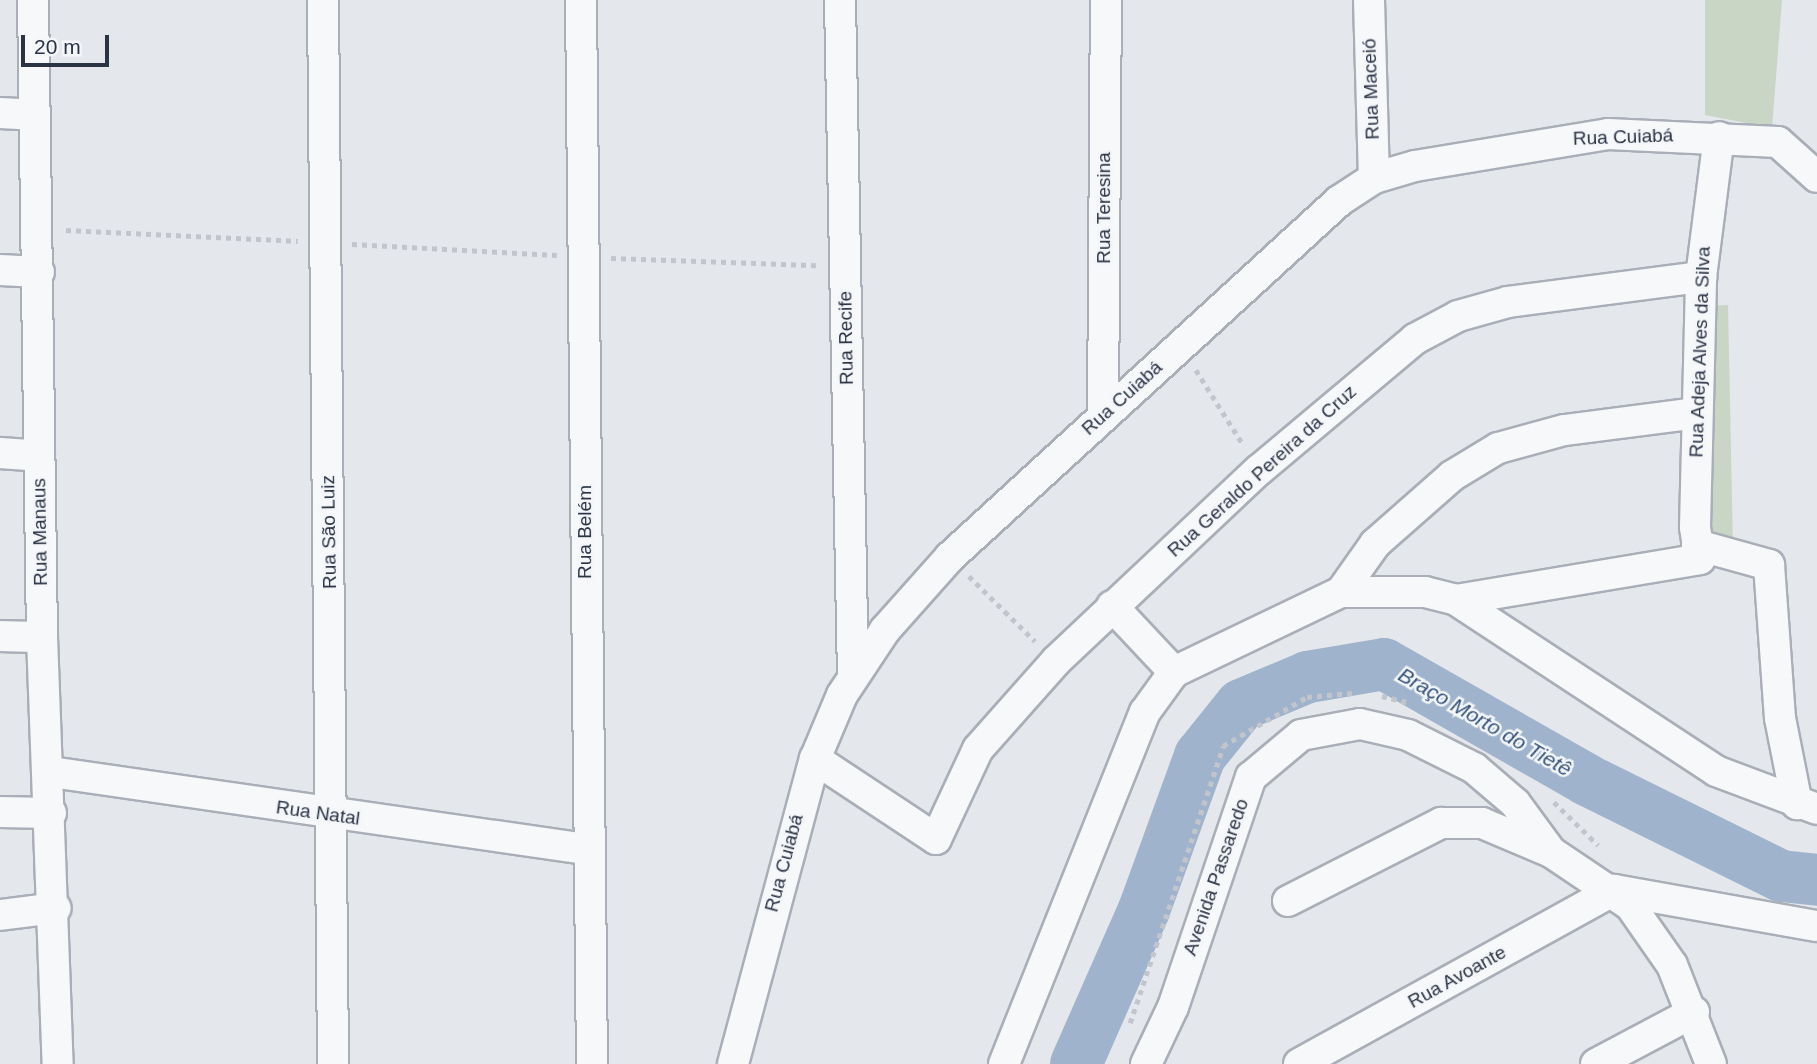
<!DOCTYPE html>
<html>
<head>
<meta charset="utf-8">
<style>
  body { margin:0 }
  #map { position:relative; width:1817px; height:1064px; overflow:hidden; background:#e4e7ec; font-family:Arial,sans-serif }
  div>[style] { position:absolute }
  .green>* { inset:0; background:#c9d6c5 }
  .river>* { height:52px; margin:-26px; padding:0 26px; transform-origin:26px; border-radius:26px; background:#9fb4cc }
  .path>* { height:4.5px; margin-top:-2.25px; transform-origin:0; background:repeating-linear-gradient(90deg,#c2c5cb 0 5px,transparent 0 10px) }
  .roads { filter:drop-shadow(2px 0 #a9aeb7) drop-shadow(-2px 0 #a9aeb7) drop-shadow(0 2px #a9aeb7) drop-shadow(0 -2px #a9aeb7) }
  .minor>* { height:30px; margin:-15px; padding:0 15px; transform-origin:15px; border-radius:15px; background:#f7f8fa }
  span { translate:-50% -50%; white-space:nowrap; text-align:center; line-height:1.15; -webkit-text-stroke:5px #f4f6f9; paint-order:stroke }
  .street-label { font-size:19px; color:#2b3445 }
  .water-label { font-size:21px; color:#34527a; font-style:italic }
  .scale { position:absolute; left:21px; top:35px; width:88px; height:32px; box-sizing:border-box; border:4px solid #2b3445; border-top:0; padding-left:9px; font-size:21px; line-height:24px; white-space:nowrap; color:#2b3445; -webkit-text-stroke:5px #f4f6f9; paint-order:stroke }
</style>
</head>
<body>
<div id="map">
  <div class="green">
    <i style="clip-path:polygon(1705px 0,1782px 0,1772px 128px,1705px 115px)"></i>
    <i style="clip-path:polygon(1728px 305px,1733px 548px,1704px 538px,1706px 306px)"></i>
  </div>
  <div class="river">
    <i style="left:1076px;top:1064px;width:168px;rotate:-66.2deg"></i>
    <i style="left:1144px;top:910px;width:164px;rotate:-70deg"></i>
    <i style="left:1200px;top:756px;width:65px;rotate:-51.2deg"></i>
    <i style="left:1241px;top:705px;width:73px;rotate:-22.7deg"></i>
    <i style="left:1308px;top:677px;width:77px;rotate:-9.7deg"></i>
    <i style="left:1384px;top:664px;width:234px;rotate:29.7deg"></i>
    <i style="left:1587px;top:780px;width:216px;rotate:26.3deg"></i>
    <i style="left:1781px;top:876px;width:36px;rotate:6deg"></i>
  </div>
  <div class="path">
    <i style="left:66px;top:230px;width:232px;rotate:2.7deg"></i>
    <i style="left:352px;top:244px;width:205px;rotate:3.1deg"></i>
    <i style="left:611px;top:258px;width:205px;rotate:2deg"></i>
    <i style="left:1196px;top:370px;width:90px;rotate:57.7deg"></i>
    <i style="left:969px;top:576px;width:93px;rotate:44.6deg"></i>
    <i style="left:1382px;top:696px;width:30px;rotate:14deg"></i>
    <i style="left:1554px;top:802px;width:62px;rotate:44.3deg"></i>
    <i style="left:1130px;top:1023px;width:292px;rotate:-71.4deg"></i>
    <i style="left:1223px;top:746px;width:97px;rotate:-30.3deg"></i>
    <i style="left:1307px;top:697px;width:45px;rotate:-5.1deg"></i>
  </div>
  <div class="roads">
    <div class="minor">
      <i style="left:33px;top:0;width:637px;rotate:89.19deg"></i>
      <i style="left:42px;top:637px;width:427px;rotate:87.9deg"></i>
      <i style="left:323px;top:0;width:1064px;rotate:89.46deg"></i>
      <i style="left:581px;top:0;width:1064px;rotate:89.41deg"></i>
      <i style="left:840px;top:0;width:676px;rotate:88.9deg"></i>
      <i style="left:1369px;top:0;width:178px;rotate:88.4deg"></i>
      <i style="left:0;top:113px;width:33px;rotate:3deg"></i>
      <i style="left:0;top:270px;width:39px;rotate:3deg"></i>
      <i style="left:1697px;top:413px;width:134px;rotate:172.7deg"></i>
      <i style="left:1564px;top:430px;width:68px;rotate:164.7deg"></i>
      <i style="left:1498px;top:448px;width:54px;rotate:148.7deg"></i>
      <i style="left:1452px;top:476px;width:103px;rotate:138.6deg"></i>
      <i style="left:1375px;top:544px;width:59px;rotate:125.3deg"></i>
      <i style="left:1341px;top:592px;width:84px"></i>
      <i style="left:1425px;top:592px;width:32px;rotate:14deg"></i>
      <i style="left:1456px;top:600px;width:311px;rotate:33.3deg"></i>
      <i style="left:1716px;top:771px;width:108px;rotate:20.6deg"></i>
      <i style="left:1103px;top:415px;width:415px;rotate:-89.6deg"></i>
      <i style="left:0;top:453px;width:39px;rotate:4deg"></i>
      <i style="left:1697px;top:545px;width:75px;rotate:15.5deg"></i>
      <i style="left:1769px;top:565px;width:153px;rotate:85.9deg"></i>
      <i style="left:1780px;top:718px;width:88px;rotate:78.8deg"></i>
      <i style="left:1456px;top:600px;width:247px;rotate:-9.5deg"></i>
      <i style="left:1700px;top:559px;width:32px;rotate:-99deg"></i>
      <i style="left:1695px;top:527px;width:250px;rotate:-88.6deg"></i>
      <i style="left:1701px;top:277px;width:141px;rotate:-82.7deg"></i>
      <i style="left:1112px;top:606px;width:91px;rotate:46.8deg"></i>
      <i style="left:0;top:636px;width:42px;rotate:1.4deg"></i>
      <i style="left:815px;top:759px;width:145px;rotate:33.5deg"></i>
      <i style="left:936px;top:839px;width:99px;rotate:-65deg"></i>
      <i style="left:978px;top:749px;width:118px;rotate:-48.4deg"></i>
      <i style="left:1056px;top:661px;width:279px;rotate:-43.3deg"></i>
      <i style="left:1259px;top:470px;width:204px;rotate:-40deg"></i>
      <i style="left:1415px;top:339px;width:49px;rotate:-28.1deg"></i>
      <i style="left:1458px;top:316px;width:52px;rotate:-15.6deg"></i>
      <i style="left:1508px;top:302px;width:195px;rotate:-7.4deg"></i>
      <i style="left:51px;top:772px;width:541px;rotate:8.19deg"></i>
      <i style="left:0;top:812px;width:51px;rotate:1.1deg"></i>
      <i style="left:1614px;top:890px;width:206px;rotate:10.1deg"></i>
      <i style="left:1288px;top:901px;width:172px;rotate:-27deg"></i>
      <i style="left:1441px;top:823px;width:41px"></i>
      <i style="left:1482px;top:823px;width:75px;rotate:22.8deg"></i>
      <i style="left:0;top:915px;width:56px;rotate:-7.1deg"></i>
      <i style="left:733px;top:1064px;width:316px;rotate:-75deg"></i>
      <i style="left:815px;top:759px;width:69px;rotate:-67.1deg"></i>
      <i style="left:842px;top:695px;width:78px;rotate:-56.5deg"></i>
      <i style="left:885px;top:630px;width:98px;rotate:-48.3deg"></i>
      <i style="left:950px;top:557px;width:527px;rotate:-42.46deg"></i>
      <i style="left:1339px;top:201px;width:42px;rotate:-33.3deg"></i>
      <i style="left:1374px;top:178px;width:43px;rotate:-16.3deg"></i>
      <i style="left:1415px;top:166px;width:196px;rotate:-9.4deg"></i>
      <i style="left:1608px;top:134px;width:170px;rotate:2.7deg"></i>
      <i style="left:1778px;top:142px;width:52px;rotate:41.9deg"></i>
      <i style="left:1004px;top:1064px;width:379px;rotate:-68.2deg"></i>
      <i style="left:1145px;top:712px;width:49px;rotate:-54.1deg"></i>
      <i style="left:1174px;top:672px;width:185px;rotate:-25.6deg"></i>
      <i style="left:1146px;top:1064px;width:63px;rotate:-64.7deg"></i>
      <i style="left:1173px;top:1007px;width:243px;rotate:-71.3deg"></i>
      <i style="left:1251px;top:777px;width:65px;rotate:-40deg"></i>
      <i style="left:1301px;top:735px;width:60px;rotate:-10.6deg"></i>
      <i style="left:1360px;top:724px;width:49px;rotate:12.9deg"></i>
      <i style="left:1408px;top:735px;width:74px;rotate:26.6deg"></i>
      <i style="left:1474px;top:768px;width:54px;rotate:40.5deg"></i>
      <i style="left:1515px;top:803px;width:61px;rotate:53.7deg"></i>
      <i style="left:1551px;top:852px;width:95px;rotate:33.9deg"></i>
      <i style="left:1630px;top:905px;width:73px;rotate:55deg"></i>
      <i style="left:1672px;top:965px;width:106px;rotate:68.5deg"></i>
      <i style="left:1299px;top:1064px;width:360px;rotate:-28.9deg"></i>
      <i style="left:1596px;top:1064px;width:111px;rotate:-28deg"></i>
    </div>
  </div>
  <div class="street-label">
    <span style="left:1371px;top:89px;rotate:-92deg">Rua Maceió</span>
    <span style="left:1623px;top:137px;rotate:-2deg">Rua Cuiabá</span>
    <span style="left:1104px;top:208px;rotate:-90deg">Rua Teresina</span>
    <span style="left:846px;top:338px;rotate:-91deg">Rua Recife</span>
    <span style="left:1700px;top:352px;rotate:-88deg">Rua Adeja Alves da Silva</span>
    <span style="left:1122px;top:398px;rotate:-42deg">Rua Cuiabá</span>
    <span style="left:1262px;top:471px;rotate:-42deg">Rua Geraldo Pereira da Cruz</span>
    <span style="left:40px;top:532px;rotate:-91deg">Rua Manaus</span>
    <span style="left:329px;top:532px;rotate:-91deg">Rua São Luiz</span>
    <span style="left:585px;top:532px;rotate:-90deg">Rua Belém</span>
    <span style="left:318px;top:813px;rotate:8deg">Rua Natal</span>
    <span style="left:784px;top:863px;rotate:-75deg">Rua Cuiabá</span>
    <span style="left:1216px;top:877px;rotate:-71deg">Avenida Passaredo</span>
    <span style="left:1457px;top:977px;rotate:-29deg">Rua Avoante</span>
  </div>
  <div class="water-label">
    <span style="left:1485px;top:722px;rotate:30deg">Braço Morto do Tietê</span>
  </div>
  <div class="scale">20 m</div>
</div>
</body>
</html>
